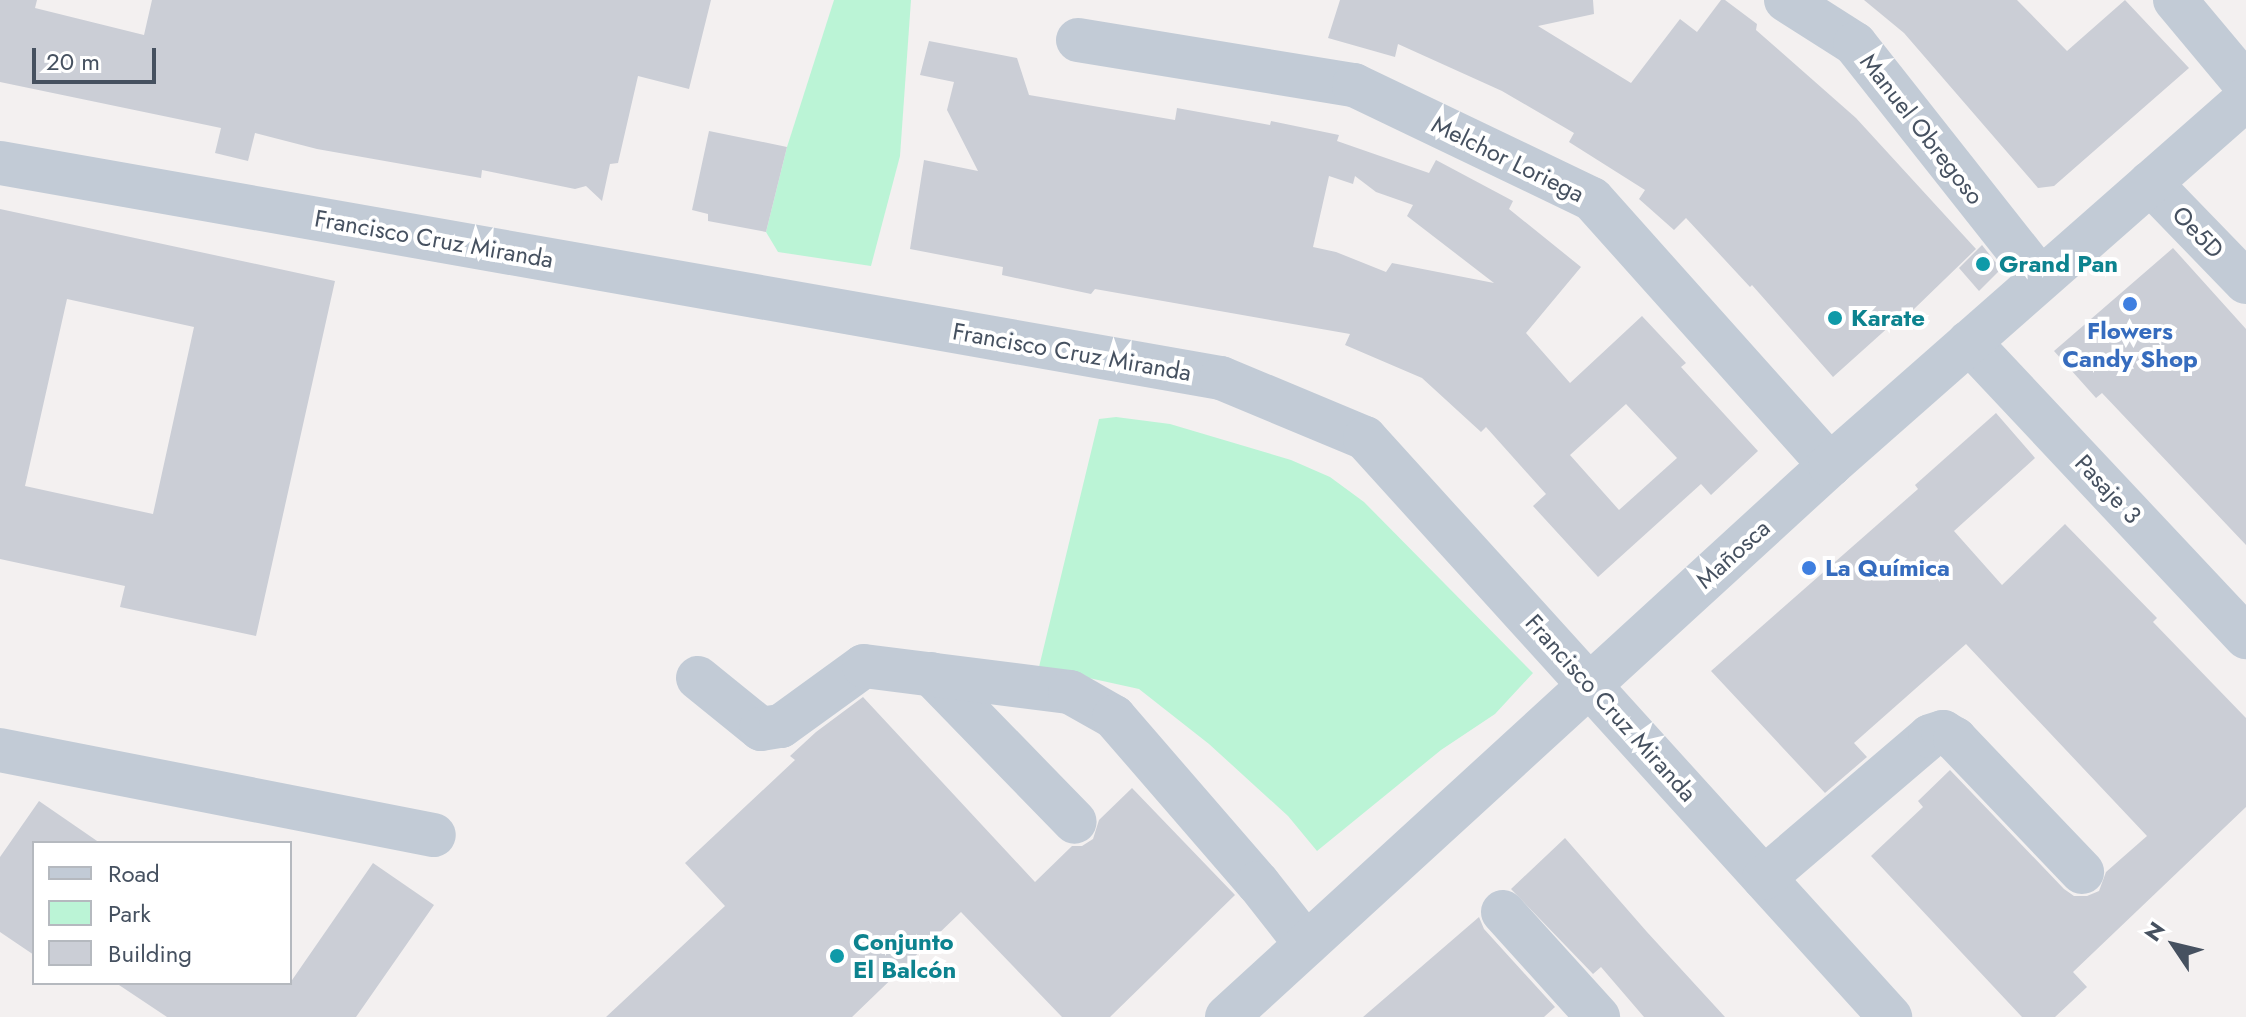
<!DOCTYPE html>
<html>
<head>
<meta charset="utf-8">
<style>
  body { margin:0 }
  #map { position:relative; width:2246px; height:1017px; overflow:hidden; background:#f3f0f0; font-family:Jost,sans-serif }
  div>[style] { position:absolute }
  .green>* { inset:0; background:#bbf4d6 }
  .building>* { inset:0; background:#cbced6 }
  .minor>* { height:44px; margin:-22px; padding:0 22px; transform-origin:22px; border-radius:22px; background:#c2cbd6 }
  .dots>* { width:22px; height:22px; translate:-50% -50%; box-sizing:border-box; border:4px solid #fff; border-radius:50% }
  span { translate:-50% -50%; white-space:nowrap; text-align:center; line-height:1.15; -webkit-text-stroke:8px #fff; paint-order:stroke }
  .street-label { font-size:24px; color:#465160 }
  .culture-label { font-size:24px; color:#0d838f; font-weight:700 }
  .left { translate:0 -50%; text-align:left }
  .shop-label { font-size:24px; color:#366cbe; font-weight:700 }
  .legend { position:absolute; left:32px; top:841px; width:260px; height:144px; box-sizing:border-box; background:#fff; border:2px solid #b5b9bf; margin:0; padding:10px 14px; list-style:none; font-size:24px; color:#465160 }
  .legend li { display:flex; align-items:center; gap:16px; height:40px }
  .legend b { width:40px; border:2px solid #b5b9bf }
  .north { position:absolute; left:2134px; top:905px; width:80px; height:80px; -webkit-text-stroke:6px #fff; paint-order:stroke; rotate:305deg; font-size:22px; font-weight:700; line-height:32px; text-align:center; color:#465160 }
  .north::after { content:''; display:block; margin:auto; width:28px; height:36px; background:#465160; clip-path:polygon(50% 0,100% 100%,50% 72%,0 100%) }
  .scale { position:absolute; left:32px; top:48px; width:124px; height:36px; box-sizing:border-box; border:4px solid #465160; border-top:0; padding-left:10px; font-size:24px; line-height:28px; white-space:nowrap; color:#465160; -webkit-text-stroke:6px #fff; paint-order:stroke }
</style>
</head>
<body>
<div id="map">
  <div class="green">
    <i style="clip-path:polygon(834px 0,911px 0,900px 156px,871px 266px,778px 252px,766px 232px,787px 147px)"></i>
    <i style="clip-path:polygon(1116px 417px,1170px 424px,1291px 460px,1330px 477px,1364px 502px,1533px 673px,1495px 714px,1441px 750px,1317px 851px,1288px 816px,1209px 744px,1139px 689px,1039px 667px,1099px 419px)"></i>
  </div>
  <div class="building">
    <i style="clip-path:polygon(0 0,37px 0,35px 8px,144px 35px,152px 0,711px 0,689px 89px,638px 76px,618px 163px,610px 164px,602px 201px,586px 186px,575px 189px,482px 170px,481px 178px,317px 149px,255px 133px,248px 161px,215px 153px,221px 128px,0 82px)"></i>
    <i style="clip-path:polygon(1340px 0,1593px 0,1594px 14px,1538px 26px,1631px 83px,1680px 19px,1697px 32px,1721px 0,1725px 0,1757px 24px,1756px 30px,1856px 118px,1976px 249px,1913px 310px,1911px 307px,1833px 377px,1752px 285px,1750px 287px,1686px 218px,1674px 230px,1639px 199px,1645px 190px,1569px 142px,1574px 133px,1502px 91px,1398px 44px,1395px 57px,1328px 38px)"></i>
    <i style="clip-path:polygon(1864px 0,2017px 0,2067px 51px,2125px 0,2189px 68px,2054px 186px,2038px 188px,1904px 33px)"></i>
    <i style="clip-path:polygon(evenodd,929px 41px,1017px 58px,1029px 95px,1175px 120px,1177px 108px,1270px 125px,1271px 121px,1339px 135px,1337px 141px,1429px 173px,1436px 160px,1513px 201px,1509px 209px,1581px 267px,1526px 333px,1570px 383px,1642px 316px,1686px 363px,1681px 367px,1758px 451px,1711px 495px,1701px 484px,1598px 577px,1533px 506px,1546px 494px,1486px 427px,1481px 432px,1422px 378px,1345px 345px,1350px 334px,1095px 289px,1091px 294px,1002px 275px,1003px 267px,910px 249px,924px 160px,978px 171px,947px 110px,954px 82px,920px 75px,929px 41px,1329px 176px,1353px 184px,1355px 176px,1376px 192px,1413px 205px,1407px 216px,1494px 283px,1392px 263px,1386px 272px,1336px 252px,1313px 247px,1329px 176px,929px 41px,1626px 404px,1677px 458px,1619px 510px,1570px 455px,1626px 404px)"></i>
    <i style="clip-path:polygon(709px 131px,787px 147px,766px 232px,708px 221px,708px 214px,692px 210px)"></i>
    <i style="clip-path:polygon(evenodd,0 209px,335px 281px,256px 636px,120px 607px,125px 586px,0 559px,0 209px,67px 299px,194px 327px,153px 514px,25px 486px,67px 299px)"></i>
    <i style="clip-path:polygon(1982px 245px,2001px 269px,1979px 291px,1959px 268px)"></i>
    <i style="clip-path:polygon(2173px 248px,2246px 329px,2246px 545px,2102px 393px,2096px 398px,2054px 351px)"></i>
    <i style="clip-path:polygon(1996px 413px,2035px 458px,1954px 531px,2002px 585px,2065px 524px,2157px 618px,2153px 622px,2246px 718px,2246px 807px,2073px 972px,2087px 987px,2055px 1017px,2022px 1017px,1871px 856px,1923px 807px,1918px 801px,1950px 770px,2064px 889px,2074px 896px,2087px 896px,2099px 891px,2106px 872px,2147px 836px,1966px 644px,1854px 743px,1867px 757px,1825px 793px,1711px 671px,1918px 489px,1915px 485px)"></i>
    <i style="clip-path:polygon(863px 697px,1035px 882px,1072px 846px,1082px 846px,1093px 839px,1099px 820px,1132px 788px,1235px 895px,1110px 1017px,1062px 1017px,961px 912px,852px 1017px,606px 1017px,725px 906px,685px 863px,795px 760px,790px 756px,816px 732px)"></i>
    <i style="clip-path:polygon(39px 801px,100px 843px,34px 843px,34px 955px,0 932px,0 857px)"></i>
    <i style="clip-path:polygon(1565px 838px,1647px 932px,1725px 1017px,1644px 1017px,1601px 967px,1593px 974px,1511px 889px)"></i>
    <i style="clip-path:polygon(373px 863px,434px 905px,356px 1017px,167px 1017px,116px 983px,290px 983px)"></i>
    <i style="clip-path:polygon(1479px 917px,1484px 929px,1555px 1007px,1544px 1017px,1363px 1017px)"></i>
  </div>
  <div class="minor">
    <i style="left:1786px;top:0;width:82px;rotate:32.5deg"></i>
    <i style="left:1855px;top:44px;width:298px;rotate:51.7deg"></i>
    <i style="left:2175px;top:0;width:111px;rotate:50.1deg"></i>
    <i style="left:1078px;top:40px;width:280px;rotate:9.3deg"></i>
    <i style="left:1354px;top:85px;width:264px;rotate:25.6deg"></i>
    <i style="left:1592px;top:199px;width:357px;rotate:48.2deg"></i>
    <i style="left:0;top:163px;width:1240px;rotate:9.99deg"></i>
    <i style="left:1221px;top:378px;width:156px;rotate:22.6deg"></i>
    <i style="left:1365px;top:438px;width:782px;rotate:47.8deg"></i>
    <i style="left:2150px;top:183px;width:138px;rotate:45.9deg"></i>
    <i style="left:1969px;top:342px;width:405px;rotate:46.8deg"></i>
    <i style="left:931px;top:674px;width:206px;rotate:45.8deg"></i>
    <i style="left:698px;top:678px;width:81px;rotate:39deg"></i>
    <i style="left:761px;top:729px;width:20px;rotate:-9deg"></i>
    <i style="left:781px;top:726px;width:102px;rotate:-35.9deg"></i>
    <i style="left:864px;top:666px;width:208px;rotate:7.2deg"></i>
    <i style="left:1070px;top:692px;width:51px;rotate:29.6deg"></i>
    <i style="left:1114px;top:717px;width:220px;rotate:49.1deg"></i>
    <i style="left:1258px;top:883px;width:78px;rotate:51.8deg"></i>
    <i style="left:0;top:750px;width:442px;rotate:11.1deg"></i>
    <i style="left:1764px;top:878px;width:218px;rotate:-40.5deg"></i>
    <i style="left:1930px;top:736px;width:14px;rotate:-17deg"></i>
    <i style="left:1943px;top:732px;width:14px;rotate:30deg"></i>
    <i style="left:1955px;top:739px;width:184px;rotate:46.3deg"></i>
    <i style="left:1503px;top:912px;width:142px;rotate:47.9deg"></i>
    <i style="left:1227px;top:1017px;width:818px;rotate:-42.47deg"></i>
    <i style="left:1830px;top:465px;width:554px;rotate:-41.34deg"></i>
  </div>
  <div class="dots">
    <i style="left:1983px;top:264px;background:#0f9aa8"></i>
    <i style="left:2130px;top:304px;background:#3f7fe0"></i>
    <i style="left:1835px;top:318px;background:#0f9aa8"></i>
    <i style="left:1809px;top:568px;background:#3f7fe0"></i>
    <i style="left:837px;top:956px;background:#0f9aa8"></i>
  </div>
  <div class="street-label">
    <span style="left:1922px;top:129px;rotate:52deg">Manuel Obregoso</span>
    <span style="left:1508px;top:159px;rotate:26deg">Melchor Loriega</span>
    <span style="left:2198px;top:232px;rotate:46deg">Oe5D</span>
    <span style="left:434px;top:239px;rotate:10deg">Francisco Cruz Miranda</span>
    <span style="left:1072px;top:352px;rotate:10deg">Francisco Cruz Miranda</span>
    <span style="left:2108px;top:489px;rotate:47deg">Pasaje 3</span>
    <span style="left:1733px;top:554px;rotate:-42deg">Mañosca</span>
    <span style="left:1611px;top:708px;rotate:48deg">Francisco Cruz Miranda</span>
  </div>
  <div class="culture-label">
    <span class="left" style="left:1999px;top:264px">Grand Pan</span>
    <span class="left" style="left:1851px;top:318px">Karate</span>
    <span class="left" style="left:853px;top:956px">Conjunto<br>El Balcón</span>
  </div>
  <div class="shop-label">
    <span style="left:2130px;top:345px">Flowers<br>Candy Shop</span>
    <span class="left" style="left:1825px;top:568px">La Química</span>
  </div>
  <ul class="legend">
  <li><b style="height:10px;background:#c2cbd6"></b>Road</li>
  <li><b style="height:22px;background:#bbf4d6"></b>Park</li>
  <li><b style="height:22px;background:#cbced6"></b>Building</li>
  </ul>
  <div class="north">N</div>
  <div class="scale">20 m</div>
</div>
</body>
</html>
